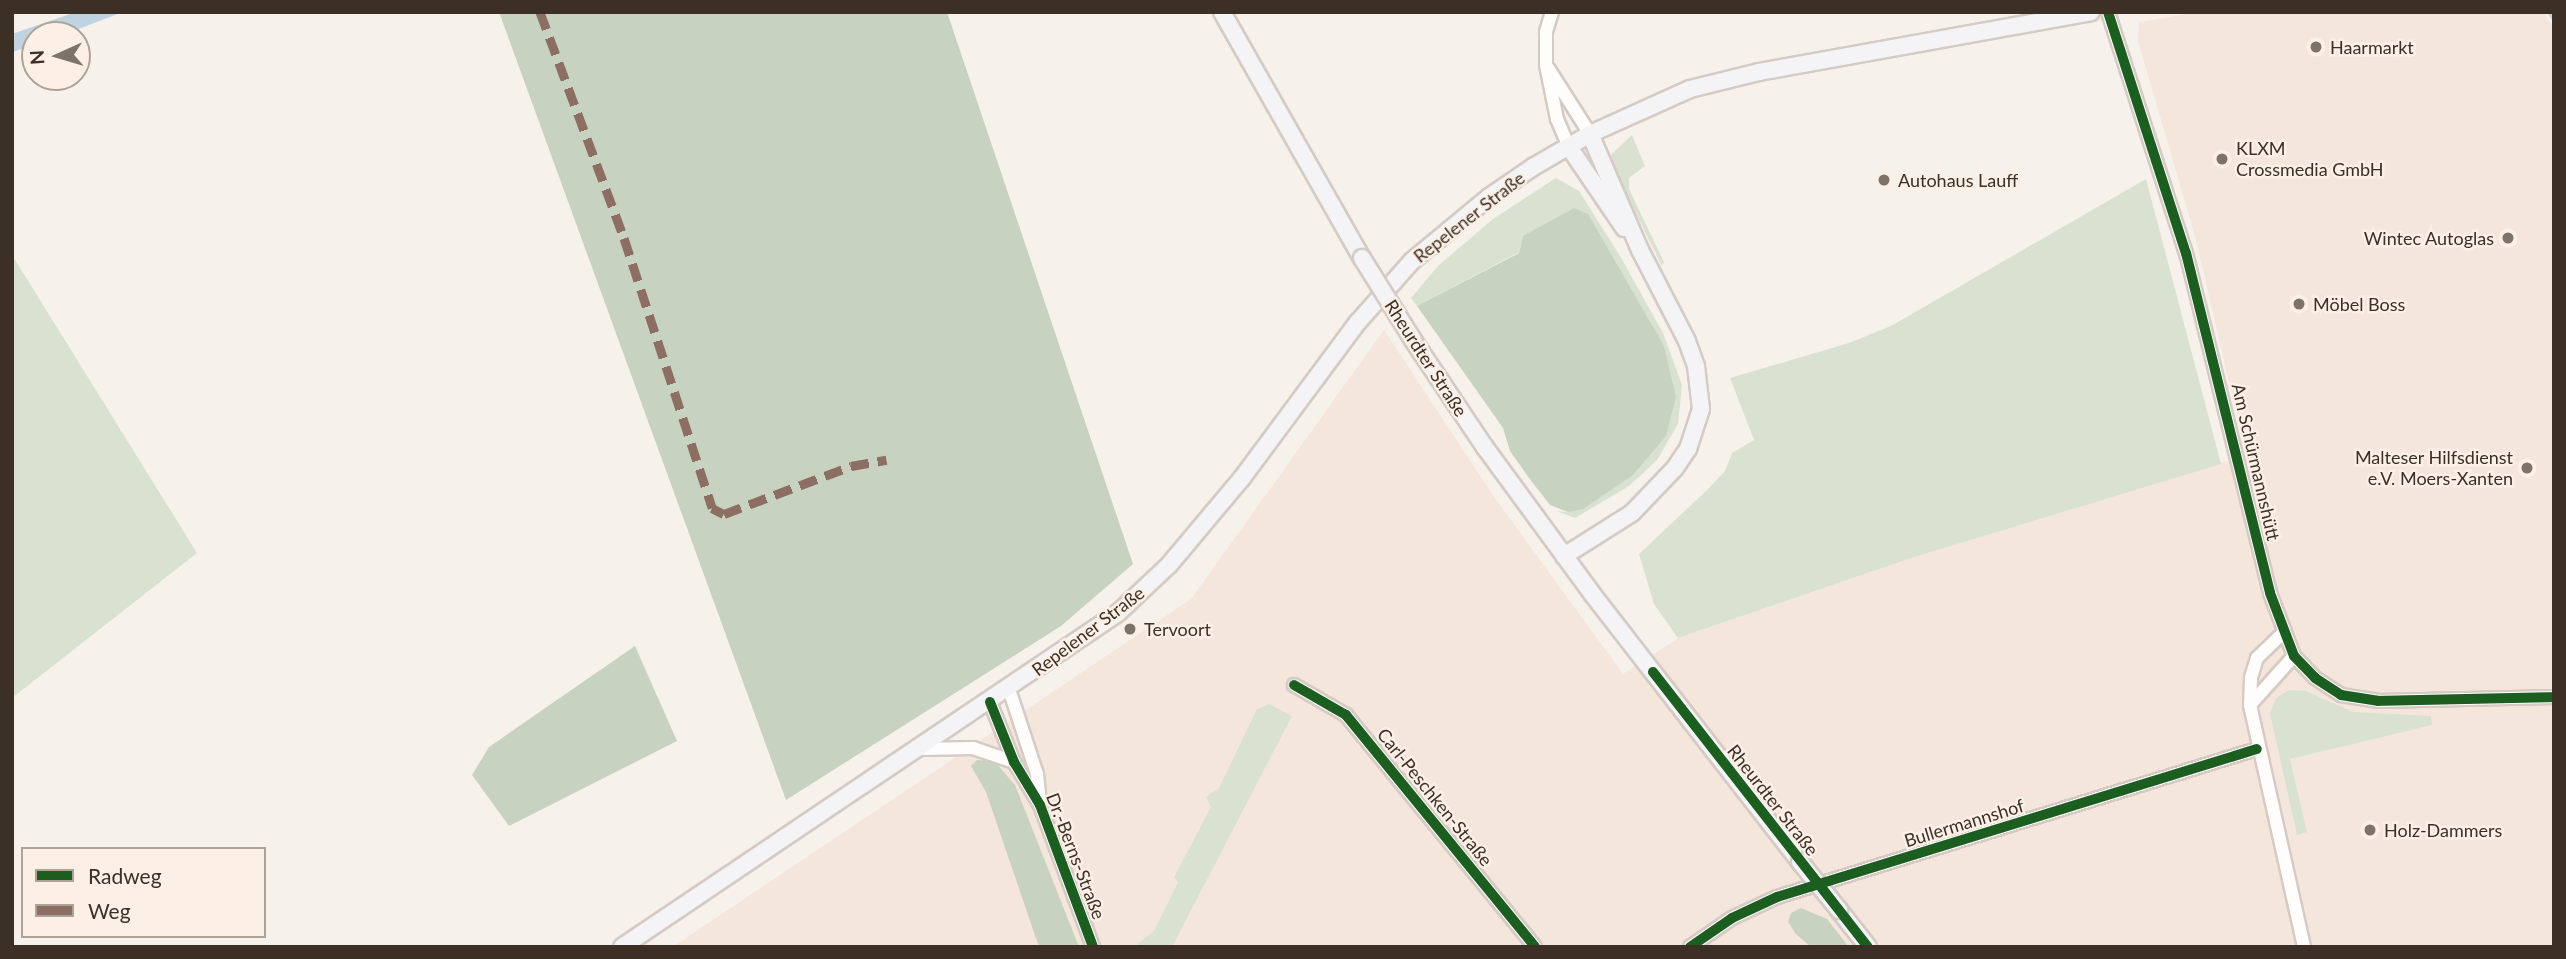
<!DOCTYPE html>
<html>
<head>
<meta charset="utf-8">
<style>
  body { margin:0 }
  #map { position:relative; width:2566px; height:959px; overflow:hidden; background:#f7f1eb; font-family:Lato,sans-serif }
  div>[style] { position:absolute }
  .industrial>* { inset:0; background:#f4e6db }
  .green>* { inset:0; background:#d9e2d1 }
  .forest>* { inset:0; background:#c8d2c0 }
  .water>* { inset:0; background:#bfd3e0 }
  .roads { filter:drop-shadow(2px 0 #d5cbc4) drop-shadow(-2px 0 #d5cbc4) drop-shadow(0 2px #d5cbc4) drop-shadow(0 -2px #d5cbc4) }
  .street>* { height:12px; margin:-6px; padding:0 6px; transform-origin:6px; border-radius:6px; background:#fefdfc }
  .secondary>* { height:16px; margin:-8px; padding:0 8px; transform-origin:8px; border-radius:8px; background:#f4f4f6 }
  .rail>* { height:4.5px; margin-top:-2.25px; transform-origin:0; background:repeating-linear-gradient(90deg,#d4d2d0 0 12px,transparent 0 24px) }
  .bridges { filter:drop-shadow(2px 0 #d5cbc4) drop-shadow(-2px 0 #d5cbc4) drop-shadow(0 2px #d5cbc4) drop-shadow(0 -2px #d5cbc4) }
  .secondary-bridge>* { height:16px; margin:-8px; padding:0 8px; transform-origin:8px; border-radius:8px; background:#f4f4f6 }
  .quiet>* { height:9px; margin-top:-4.5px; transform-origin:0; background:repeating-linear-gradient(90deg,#8d6e63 0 18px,transparent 0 27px) }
  .cycleway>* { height:10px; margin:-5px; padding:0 5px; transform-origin:5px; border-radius:5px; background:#1b5e20 }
  .dots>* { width:19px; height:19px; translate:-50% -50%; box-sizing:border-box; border:4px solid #fcf0e6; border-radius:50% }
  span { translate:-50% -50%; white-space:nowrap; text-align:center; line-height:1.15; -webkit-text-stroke:5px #fcf0e6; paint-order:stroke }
  .poi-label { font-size:18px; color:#3b2f26 }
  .left { translate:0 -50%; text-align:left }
  .right { translate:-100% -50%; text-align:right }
  .street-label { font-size:18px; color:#3b2f26 }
  .frame { position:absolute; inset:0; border:14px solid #3b2f26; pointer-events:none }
  .legend { position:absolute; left:21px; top:847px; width:245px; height:91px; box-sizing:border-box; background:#fcf0e6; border:2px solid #afa399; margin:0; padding:9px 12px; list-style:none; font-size:21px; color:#3b2f26 }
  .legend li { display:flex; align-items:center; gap:14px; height:35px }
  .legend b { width:35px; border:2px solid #afa399 }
  .north { position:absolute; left:21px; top:21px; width:70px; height:70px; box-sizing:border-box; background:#fcf0e6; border:2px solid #afa399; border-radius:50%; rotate:266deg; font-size:19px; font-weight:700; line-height:28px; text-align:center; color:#3b2f26 }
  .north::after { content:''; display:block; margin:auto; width:24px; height:32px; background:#7d736b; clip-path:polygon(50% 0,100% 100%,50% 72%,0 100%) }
</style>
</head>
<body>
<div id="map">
  <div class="industrial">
    <i style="clip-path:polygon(2197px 12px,2544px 12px,2554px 29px,2554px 947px,673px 947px,1191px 599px,1384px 330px,1495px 498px,1623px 674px,1678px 638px,1911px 558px,2246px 455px,2195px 236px,2138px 41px,2139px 22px)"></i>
  </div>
  <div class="green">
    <i style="clip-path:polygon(1632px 135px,1645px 166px,1629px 178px,1629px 189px,1664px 262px,1662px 266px,1612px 165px,1611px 155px)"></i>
    <i style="clip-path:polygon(1556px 178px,1579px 191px,1620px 256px,1663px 333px,1682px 385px,1678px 424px,1657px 460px,1629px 486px,1575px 518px,1556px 511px,1568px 512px,1523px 236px,1519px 252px,1417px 306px,1411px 298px,1438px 266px,1493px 219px)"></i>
    <i style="clip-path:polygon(2146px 179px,2221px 464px,1911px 558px,1678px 638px,1654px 604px,1639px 554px,1707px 490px,1725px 471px,1732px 453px,1754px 440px,1730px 378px,1849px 343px,1891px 326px)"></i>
    <i style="clip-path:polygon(12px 255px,197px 553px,12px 698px)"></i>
    <i style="clip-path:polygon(2289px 690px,2306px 691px,2353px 712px,2431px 716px,2432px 725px,2290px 759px,2307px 832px,2297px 835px,2270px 714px,2276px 698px)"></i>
    <i style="clip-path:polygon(1269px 704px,1292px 716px,1172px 947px,1134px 947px,1154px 931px,1178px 882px,1174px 877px,1211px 807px,1206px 797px,1219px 788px,1257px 709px)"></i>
  </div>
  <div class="forest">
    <i style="clip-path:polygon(499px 12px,947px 12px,1133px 564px,1061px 626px,786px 800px)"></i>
    <i style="clip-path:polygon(1574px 208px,1588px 214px,1664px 346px,1676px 397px,1666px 436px,1633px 475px,1583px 509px,1568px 512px,1550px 505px,1529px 478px,1510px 451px,1503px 428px,1417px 306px,1519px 253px,1523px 236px)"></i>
    <i style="clip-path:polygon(635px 646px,677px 741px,509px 826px,472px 775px,489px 747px)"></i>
    <i style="clip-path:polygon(977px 760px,995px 762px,1015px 785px,1079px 947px,1039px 947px,986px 792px,971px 766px)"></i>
    <i style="clip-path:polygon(1801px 908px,1827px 919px,1849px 947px,1811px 947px,1796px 934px,1788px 922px,1791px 913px)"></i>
  </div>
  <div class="water">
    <i style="clip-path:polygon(76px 12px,123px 12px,63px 35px,35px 35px,35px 45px,12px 52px,12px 34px)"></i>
  </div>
  <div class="roads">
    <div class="street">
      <i style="left:1552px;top:12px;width:21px;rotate:107deg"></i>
      <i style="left:1546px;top:32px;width:33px;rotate:90deg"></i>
      <i style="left:1546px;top:65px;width:55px;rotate:78.5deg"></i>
      <i style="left:1557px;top:119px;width:30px;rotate:67deg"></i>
      <i style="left:2108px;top:12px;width:253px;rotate:72.1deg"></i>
      <i style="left:2186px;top:253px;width:350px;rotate:76.1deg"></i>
      <i style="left:2270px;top:593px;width:67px;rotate:69.1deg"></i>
      <i style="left:2294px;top:656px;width:30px;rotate:46deg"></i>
      <i style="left:2315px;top:678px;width:31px;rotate:33deg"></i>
      <i style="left:2341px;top:695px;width:37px;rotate:9deg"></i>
      <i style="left:2378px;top:701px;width:176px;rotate:-1.3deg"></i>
      <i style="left:1548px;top:68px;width:78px;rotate:57.5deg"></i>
      <i style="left:2283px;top:633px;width:36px;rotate:136deg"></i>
      <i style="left:2257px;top:658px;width:21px;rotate:107deg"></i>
      <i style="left:2251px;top:678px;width:27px;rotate:92deg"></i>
      <i style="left:2250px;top:705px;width:248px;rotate:77.4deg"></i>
      <i style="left:1294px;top:685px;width:60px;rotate:30deg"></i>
      <i style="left:1346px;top:715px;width:299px;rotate:50.8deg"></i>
      <i style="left:1009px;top:689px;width:89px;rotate:71.8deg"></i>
      <i style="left:1037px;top:774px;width:27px;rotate:84deg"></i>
      <i style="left:990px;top:702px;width:65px;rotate:68.2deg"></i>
      <i style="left:1014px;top:762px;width:50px;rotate:58.8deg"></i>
      <i style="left:1040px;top:805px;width:152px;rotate:69.5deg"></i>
      <i style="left:2250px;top:705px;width:66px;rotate:-48.1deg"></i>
      <i style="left:919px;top:749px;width:54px;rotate:-1.1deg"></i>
      <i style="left:973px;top:748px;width:43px;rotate:18.9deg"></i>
      <i style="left:1690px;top:947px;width:51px;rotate:-34.6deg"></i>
      <i style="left:1732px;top:918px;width:50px;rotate:-25deg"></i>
      <i style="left:1777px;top:897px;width:502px;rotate:-17.14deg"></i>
    </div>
    <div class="secondary">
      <i style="left:1222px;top:12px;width:283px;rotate:60.4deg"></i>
      <i style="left:1569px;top:147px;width:98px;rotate:55.8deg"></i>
      <i style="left:1413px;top:340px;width:128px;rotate:56.2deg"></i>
      <i style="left:1484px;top:446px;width:185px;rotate:53.8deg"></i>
      <i style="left:1593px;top:595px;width:338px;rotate:52.2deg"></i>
      <i style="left:1564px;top:556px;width:80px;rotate:-32.3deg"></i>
      <i style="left:1632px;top:513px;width:62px;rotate:-46.3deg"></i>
      <i style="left:1675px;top:468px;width:23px;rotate:-56deg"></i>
      <i style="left:1688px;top:449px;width:42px;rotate:-72deg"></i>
      <i style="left:1701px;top:409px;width:43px;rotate:-96.6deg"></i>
      <i style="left:1696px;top:366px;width:27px;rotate:-110deg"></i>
      <i style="left:1687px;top:341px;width:102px;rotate:-117.3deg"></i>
      <i style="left:1640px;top:250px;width:126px;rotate:-113.3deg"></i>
      <i style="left:1839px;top:910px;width:47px;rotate:51.9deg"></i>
      <i style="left:622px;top:947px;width:598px;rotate:-33.96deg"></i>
      <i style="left:1118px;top:613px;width:70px;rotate:-43.3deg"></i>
      <i style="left:1169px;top:565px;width:114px;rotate:-50deg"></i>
      <i style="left:1242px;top:478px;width:194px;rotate:-53.4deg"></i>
      <i style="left:1358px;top:322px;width:81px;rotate:-48.5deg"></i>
      <i style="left:1412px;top:261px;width:100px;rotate:-39.7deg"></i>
      <i style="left:1489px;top:197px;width:53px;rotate:-34.3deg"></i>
      <i style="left:1533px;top:167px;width:66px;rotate:-30.1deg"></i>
      <i style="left:1590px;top:134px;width:110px;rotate:-24.2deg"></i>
      <i style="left:1690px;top:89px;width:71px;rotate:-13.8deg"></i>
      <i style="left:1759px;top:72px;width:337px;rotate:-10.2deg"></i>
    </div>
  </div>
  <div class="rail">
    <i style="left:2550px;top:12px;width:7px;rotate:56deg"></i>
  </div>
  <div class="bridges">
    <div class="secondary-bridge">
      <i style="left:1362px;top:258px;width:97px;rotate:58.1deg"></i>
      <i style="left:1800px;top:862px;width:62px;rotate:50.9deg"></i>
    </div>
  </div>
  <div class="quiet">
    <i style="left:540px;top:12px;width:241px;rotate:69.6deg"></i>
    <i style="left:624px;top:238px;width:284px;rotate:71.9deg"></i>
    <i style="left:712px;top:508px;width:13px;rotate:27deg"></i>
    <i style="left:724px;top:514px;width:136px;rotate:-20.7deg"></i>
    <i style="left:851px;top:466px;width:36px;rotate:-10deg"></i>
  </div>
  <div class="cycleway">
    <i style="left:2108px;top:12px;width:253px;rotate:72.1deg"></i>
    <i style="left:2186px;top:253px;width:350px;rotate:76.1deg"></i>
    <i style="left:2270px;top:593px;width:67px;rotate:69.1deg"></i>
    <i style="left:2294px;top:656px;width:30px;rotate:46deg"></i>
    <i style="left:2315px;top:678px;width:31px;rotate:33deg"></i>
    <i style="left:2341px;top:695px;width:37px;rotate:9deg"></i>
    <i style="left:2378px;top:701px;width:176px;rotate:-1.3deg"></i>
    <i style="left:1653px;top:672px;width:349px;rotate:52deg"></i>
    <i style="left:1294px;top:685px;width:60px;rotate:30deg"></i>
    <i style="left:1346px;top:715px;width:299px;rotate:50.8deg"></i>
    <i style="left:990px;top:702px;width:65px;rotate:68.2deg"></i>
    <i style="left:1014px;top:762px;width:50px;rotate:58.8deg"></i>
    <i style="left:1040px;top:805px;width:152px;rotate:69.5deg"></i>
    <i style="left:1690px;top:947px;width:51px;rotate:-34.6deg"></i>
    <i style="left:1732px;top:918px;width:50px;rotate:-25deg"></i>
    <i style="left:1777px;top:897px;width:502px;rotate:-17.14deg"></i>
  </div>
  <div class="dots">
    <i style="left:2316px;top:47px;background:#7d736b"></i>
    <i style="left:2222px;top:159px;background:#7d736b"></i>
    <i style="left:1884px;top:180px;background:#7d736b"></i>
    <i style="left:2508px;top:238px;background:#7d736b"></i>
    <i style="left:2299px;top:304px;background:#7d736b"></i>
    <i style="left:2527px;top:468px;background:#7d736b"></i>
    <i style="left:1130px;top:629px;background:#7d736b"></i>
    <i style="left:2370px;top:830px;background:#7d736b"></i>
  </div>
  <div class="poi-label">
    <span class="left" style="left:2330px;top:47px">Haarmarkt</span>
    <span class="left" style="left:2236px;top:159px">KLXM<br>Crossmedia GmbH</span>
    <span class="left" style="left:1898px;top:180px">Autohaus Lauff</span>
    <span class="right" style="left:2494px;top:238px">Wintec Autoglas</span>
    <span class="left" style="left:2313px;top:304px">Möbel Boss</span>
    <span class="right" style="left:2513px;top:468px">Malteser Hilfsdienst<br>e.V. Moers-Xanten</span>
    <span class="left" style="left:1144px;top:629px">Tervoort</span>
    <span class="left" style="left:2384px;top:830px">Holz-Dammers</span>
  </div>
  <div class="street-label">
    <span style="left:1469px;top:217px;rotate:-38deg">Repelener Straße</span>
    <span style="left:1426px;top:358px;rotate:57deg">Rheurdter Straße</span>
    <span style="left:2256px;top:462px;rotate:77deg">Am Schürmannshütt</span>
    <span style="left:1088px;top:631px;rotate:-37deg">Repelener Straße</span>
    <span style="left:1435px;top:797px;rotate:51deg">Carl-Peschken-Straße</span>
    <span style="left:1773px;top:800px;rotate:52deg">Rheurdter Straße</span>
    <span style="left:1964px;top:823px;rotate:-17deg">Bullermannshof</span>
    <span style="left:1076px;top:856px;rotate:69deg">Dr.-Berns-Straße</span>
  </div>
  <div class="frame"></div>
  <ul class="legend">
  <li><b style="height:9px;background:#1b5e20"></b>Radweg</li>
  <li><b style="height:9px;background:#8d6e63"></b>Weg</li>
  </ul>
  <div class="north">N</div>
</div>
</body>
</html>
